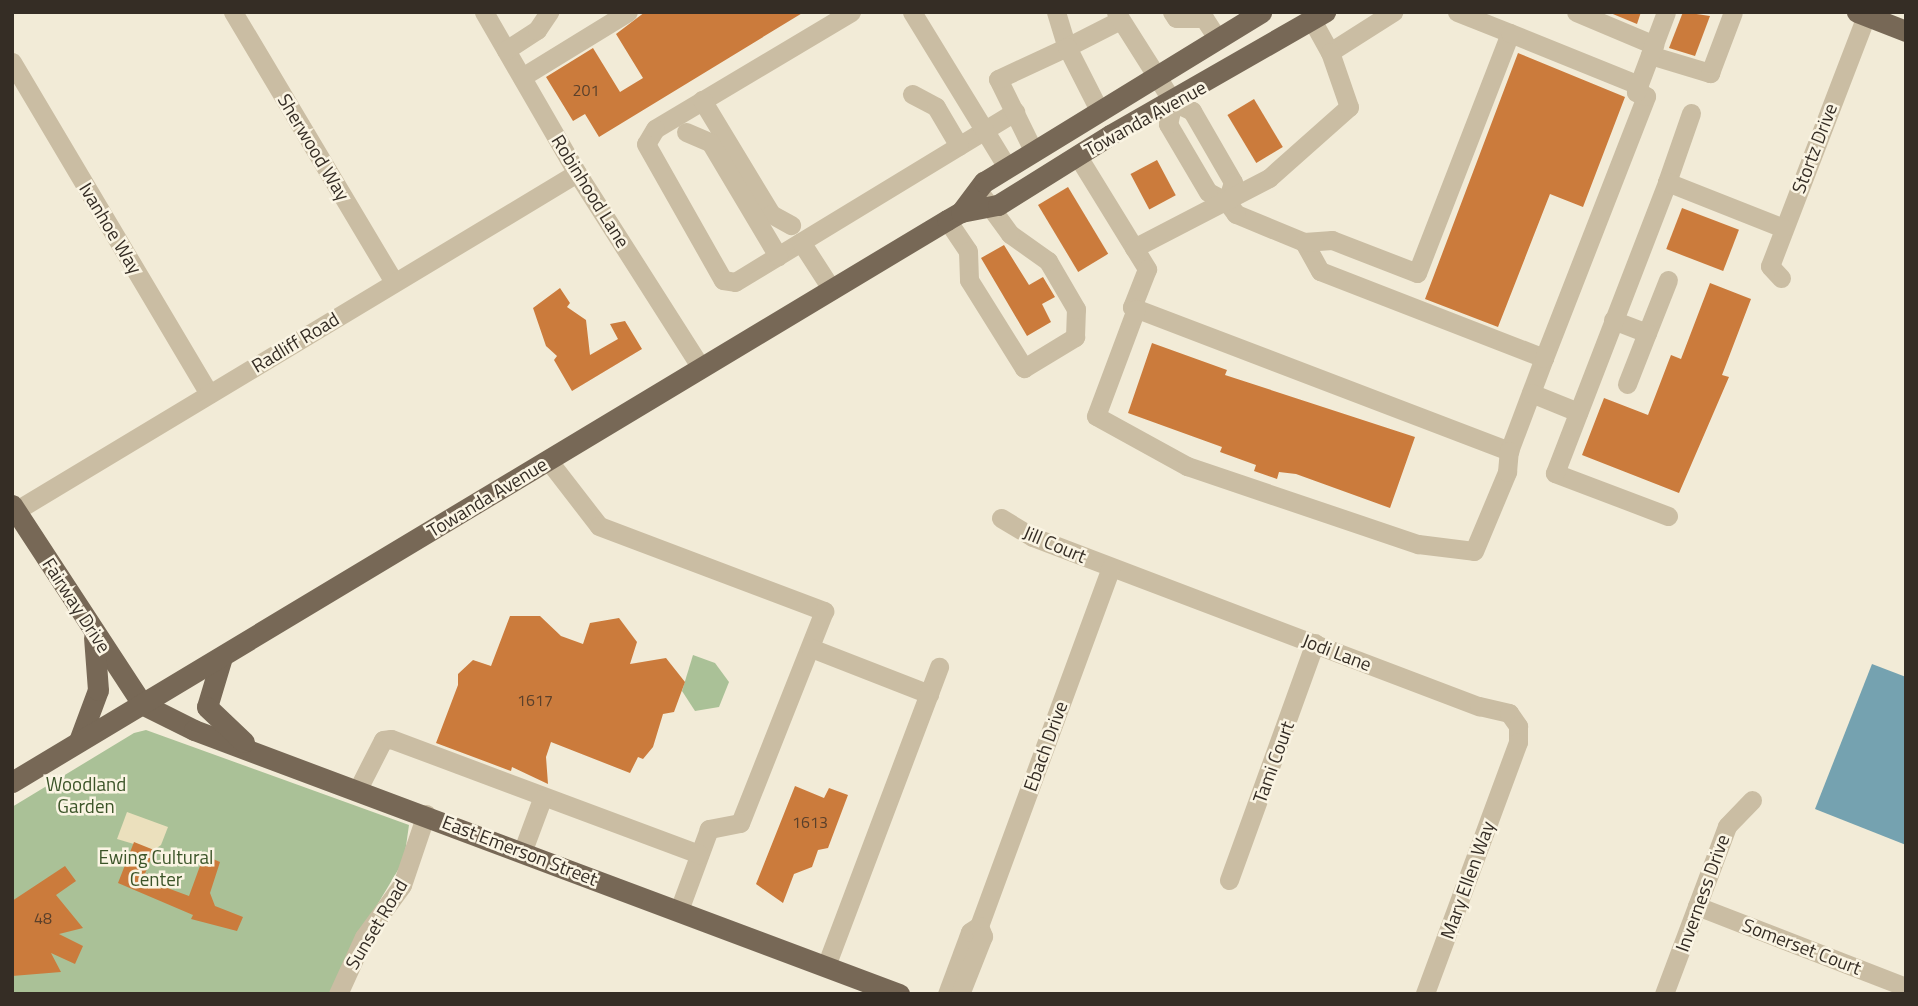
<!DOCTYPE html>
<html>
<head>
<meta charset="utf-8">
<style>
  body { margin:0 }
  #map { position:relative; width:1918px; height:1006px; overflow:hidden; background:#f2ebd7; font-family:"Titillium Web",sans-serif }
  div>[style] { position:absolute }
  .green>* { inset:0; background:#aac197 }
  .plaza>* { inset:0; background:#ebe0bd }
  .water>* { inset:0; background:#75a2b0 }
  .building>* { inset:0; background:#cb7b3c; transform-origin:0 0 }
  .minor>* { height:19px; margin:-9.5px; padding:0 9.5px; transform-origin:9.5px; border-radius:9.5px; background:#cabda3 }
  .major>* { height:21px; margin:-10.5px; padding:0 10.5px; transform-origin:10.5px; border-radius:10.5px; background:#776856 }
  span { translate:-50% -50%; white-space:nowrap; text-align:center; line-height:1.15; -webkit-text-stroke:5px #faf4e3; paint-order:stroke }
  .number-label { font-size:16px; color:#5a402b }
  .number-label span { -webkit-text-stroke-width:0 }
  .street-label { font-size:19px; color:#352d25 }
  .park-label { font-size:19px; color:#3b5428 }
  .frame { position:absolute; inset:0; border:14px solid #352d25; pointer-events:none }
</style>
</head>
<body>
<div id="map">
  <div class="green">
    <i style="clip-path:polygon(693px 655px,715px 663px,729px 682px,719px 707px,695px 711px,682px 691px)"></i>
    <i style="clip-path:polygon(146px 730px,409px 825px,404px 860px,352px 947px,334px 994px,12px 994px,12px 807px,134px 733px)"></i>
  </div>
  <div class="plaza">
    <i style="clip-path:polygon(127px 812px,168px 827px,161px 845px,154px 850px,117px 839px)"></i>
  </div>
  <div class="water">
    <i style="clip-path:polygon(1872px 664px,1906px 677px,1906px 845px,1815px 809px)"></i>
  </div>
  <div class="building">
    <i style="clip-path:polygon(645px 12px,804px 12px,599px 137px,585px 114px,573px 121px,546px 77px,593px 48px,620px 92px,643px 78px,616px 34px)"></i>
    <i style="clip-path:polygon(1608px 12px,1641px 12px,1637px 24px)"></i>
    <i style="clip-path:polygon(1683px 12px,1710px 16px,1695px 56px,1669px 48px)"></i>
    <i style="clip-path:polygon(1518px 53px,1625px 97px,1583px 207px,1550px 194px,1498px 327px,1425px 299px)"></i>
    <i style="left:1254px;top:99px;width:56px;height:31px;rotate:59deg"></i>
    <i style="left:1157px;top:160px;width:40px;height:30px;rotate:62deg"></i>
    <i style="left:1068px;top:187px;width:78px;height:35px;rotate:59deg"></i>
    <i style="left:1682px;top:208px;width:61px;height:44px;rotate:21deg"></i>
    <i style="clip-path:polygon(1004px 245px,1029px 285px,1043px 277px,1055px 297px,1042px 304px,1051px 322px,1027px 336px,981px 258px)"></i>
    <i style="clip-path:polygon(1710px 283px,1751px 299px,1722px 375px,1729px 377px,1679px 493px,1582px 455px,1604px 398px,1648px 415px,1671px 355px,1681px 359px)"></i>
    <i style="clip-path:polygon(560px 288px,570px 303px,567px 307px,586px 320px,590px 355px,618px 339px,610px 324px,625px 321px,642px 349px,572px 391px,554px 360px,557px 356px,546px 346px,533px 308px)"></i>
    <i style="clip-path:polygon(1152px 343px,1227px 370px,1225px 375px,1415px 437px,1390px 508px,1296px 474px,1279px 472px,1277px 479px,1254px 471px,1256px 465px,1220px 452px,1222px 447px,1128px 413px)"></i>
    <i style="clip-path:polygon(510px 616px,540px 616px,561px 636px,583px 644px,590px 623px,619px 618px,637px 642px,630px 664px,666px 658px,685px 682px,674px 712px,663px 714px,653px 747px,643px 759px,638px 757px,630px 773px,551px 742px,546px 757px,548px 784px,512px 767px,511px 771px,436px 743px,458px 685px,458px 674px,473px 660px,491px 666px)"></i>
    <i style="clip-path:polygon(795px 786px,824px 798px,829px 788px,848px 795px,828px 848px,818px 850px,812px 867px,794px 874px,783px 903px,756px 884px)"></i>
    <i style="clip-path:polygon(134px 842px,154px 850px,143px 879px,189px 896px,204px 855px,220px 862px,210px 893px,215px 906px,243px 917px,237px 931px,191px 919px,193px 915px,118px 883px)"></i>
    <i style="clip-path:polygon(65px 866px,76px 881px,56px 895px,83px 928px,59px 934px,83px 946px,75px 964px,51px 953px,61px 972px,12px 976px,12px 901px)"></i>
  </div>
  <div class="minor">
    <i style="left:233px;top:12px;width:314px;rotate:59.2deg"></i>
    <i style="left:484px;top:12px;width:186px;rotate:60deg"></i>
    <i style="left:577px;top:173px;width:231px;rotate:57.5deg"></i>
    <i style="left:851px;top:12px;width:228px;rotate:149.2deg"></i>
    <i style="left:655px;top:129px;width:17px;rotate:121deg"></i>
    <i style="left:646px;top:144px;width:156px;rotate:60.5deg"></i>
    <i style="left:723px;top:280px;width:12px;rotate:9deg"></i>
    <i style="left:735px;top:282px;width:328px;rotate:-31.3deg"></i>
    <i style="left:912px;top:12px;width:182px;rotate:58.5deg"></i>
    <i style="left:1056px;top:12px;width:37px;rotate:73deg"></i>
    <i style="left:1067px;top:47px;width:59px;rotate:-27deg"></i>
    <i style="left:1116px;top:12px;width:107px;rotate:57.7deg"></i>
    <i style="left:1172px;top:12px;width:7px;rotate:56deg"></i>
    <i style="left:1176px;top:18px;width:28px"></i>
    <i style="left:1204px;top:18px;width:24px;rotate:57deg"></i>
    <i style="left:1457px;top:12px;width:57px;rotate:21.6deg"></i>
    <i style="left:1576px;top:12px;width:85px;rotate:22.9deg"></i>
    <i style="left:1312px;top:20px;width:37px;rotate:61deg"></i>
    <i style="left:1330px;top:52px;width:75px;rotate:-32.4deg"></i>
    <i style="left:506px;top:50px;width:37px;rotate:-33deg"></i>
    <i style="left:537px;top:30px;width:22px;rotate:-56deg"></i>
    <i style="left:1650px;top:55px;width:63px;rotate:16.7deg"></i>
    <i style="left:1710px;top:73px;width:65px;rotate:-69.3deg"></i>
    <i style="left:12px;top:62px;width:386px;rotate:59.3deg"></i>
    <i style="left:522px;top:77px;width:124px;rotate:-31.5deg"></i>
    <i style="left:912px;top:94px;width:27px;rotate:28deg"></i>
    <i style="left:936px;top:107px;width:45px;rotate:59.5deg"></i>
    <i style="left:702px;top:100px;width:133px;rotate:58.8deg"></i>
    <i style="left:771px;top:214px;width:23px;rotate:29deg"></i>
    <i style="left:1173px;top:102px;width:21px;rotate:25deg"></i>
    <i style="left:1192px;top:111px;width:82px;rotate:60deg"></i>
    <i style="left:1233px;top:182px;width:21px;rotate:107deg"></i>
    <i style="left:686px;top:132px;width:26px;rotate:23deg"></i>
    <i style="left:710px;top:142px;width:133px;rotate:59.2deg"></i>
    <i style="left:1033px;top:150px;width:79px;rotate:-116.2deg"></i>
    <i style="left:998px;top:79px;width:76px;rotate:-24.9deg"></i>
    <i style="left:1067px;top:47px;width:71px;rotate:63.1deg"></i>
    <i style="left:1077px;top:155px;width:134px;rotate:58.4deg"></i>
    <i style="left:1147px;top:269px;width:41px;rotate:111.5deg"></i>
    <i style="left:1132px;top:307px;width:404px;rotate:20.9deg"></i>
    <i style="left:1509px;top:451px;width:99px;rotate:-69.4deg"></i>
    <i style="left:1544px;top:358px;width:240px;rotate:-158.8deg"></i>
    <i style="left:1320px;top:271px;width:33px;rotate:-119deg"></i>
    <i style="left:1304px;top:242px;width:74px;rotate:-157.6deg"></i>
    <i style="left:1236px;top:214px;width:15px;rotate:-127deg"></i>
    <i style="left:1227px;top:202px;width:21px;rotate:-152deg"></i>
    <i style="left:1208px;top:192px;width:79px;rotate:-120.5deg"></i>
    <i style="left:1168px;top:124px;width:23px;rotate:-77deg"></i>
    <i style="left:1667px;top:182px;width:73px;rotate:-70.8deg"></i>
    <i style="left:947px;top:220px;width:37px;rotate:56deg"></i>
    <i style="left:968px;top:251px;width:29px;rotate:88deg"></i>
    <i style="left:969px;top:280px;width:104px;rotate:58deg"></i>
    <i style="left:1024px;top:368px;width:60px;rotate:-31.3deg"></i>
    <i style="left:1075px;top:337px;width:28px;rotate:-88deg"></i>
    <i style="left:1076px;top:309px;width:56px;rotate:-120.3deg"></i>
    <i style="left:1048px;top:261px;width:47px;rotate:-144.6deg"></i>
    <i style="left:1010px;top:234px;width:46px;rotate:-126.1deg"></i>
    <i style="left:801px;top:242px;width:57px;rotate:57.1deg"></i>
    <i style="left:1304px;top:242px;width:28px;rotate:-4deg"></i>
    <i style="left:1332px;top:240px;width:91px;rotate:21.2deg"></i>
    <i style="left:1417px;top:273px;width:257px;rotate:-68.8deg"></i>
    <i style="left:1510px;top:33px;width:139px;rotate:22deg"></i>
    <i style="left:1134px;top:248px;width:152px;rotate:-27.4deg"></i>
    <i style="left:1269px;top:178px;width:107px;rotate:-41.6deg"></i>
    <i style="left:1349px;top:107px;width:58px;rotate:-109.1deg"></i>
    <i style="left:1781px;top:278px;width:16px;rotate:-133deg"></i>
    <i style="left:1770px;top:266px;width:268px;rotate:-69deg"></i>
    <i style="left:1136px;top:309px;width:114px;rotate:110.5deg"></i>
    <i style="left:1096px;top:416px;width:104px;rotate:28.8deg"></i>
    <i style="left:1187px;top:466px;width:244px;rotate:18.7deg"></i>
    <i style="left:1418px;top:544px;width:56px;rotate:7.1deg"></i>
    <i style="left:1474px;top:551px;width:86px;rotate:-67.3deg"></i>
    <i style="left:1507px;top:472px;width:21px;rotate:-85deg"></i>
    <i style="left:1613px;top:320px;width:36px;rotate:21deg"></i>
    <i style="left:1647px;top:333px;width:57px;rotate:-68.4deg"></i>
    <i style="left:1544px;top:358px;width:281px;rotate:-68.7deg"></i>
    <i style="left:1646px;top:96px;width:11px;rotate:-158deg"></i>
    <i style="left:1636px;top:92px;width:85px;rotate:-69.4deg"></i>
    <i style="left:1627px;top:384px;width:55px;rotate:-68.6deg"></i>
    <i style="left:1531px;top:393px;width:51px;rotate:22deg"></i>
    <i style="left:548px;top:460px;width:83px;rotate:52.3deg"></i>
    <i style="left:599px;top:526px;width:241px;rotate:20.7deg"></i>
    <i style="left:824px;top:611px;width:228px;rotate:111.6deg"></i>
    <i style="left:740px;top:823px;width:32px;rotate:169deg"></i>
    <i style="left:709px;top:829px;width:86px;rotate:110.3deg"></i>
    <i style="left:12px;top:513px;width:659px;rotate:-31.04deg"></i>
    <i style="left:1668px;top:516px;width:121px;rotate:-159.2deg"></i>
    <i style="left:1555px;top:473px;width:312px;rotate:-68.9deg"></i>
    <i style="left:1667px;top:182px;width:125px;rotate:21.6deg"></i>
    <i style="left:1001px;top:518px;width:37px;rotate:31deg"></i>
    <i style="left:1033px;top:537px;width:477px;rotate:20.8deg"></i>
    <i style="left:1479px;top:706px;width:31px;rotate:13deg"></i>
    <i style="left:1509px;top:713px;width:16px;rotate:55deg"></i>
    <i style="left:1518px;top:726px;width:16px;rotate:90deg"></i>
    <i style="left:1518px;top:742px;width:269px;rotate:110.3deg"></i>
    <i style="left:811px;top:648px;width:127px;rotate:21.3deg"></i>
    <i style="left:358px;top:789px;width:55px;rotate:-63deg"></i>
    <i style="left:383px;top:740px;width:8px;rotate:-7deg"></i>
    <i style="left:391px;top:739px;width:329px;rotate:20.5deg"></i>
    <i style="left:523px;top:850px;width:54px;rotate:-69.6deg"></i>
    <i style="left:1229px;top:880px;width:252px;rotate:-70.1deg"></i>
    <i style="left:1697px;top:906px;width:224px;rotate:21.2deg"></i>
    <i style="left:979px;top:926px;width:382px;rotate:-69.8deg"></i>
    <i style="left:826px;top:966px;width:320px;rotate:-69.3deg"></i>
    <i style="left:338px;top:994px;width:63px;rotate:-65.5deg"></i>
    <i style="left:364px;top:937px;width:64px;rotate:-53.8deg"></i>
    <i style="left:402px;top:885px;width:75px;rotate:-71.3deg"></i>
    <i style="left:947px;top:994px;width:66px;rotate:-69.6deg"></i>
    <i style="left:970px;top:932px;width:11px;rotate:-34deg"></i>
    <i style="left:979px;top:926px;width:11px;rotate:68deg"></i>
    <i style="left:983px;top:936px;width:62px;rotate:111.6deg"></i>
    <i style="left:1664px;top:994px;width:179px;rotate:-69.4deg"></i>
    <i style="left:1727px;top:826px;width:36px;rotate:-46deg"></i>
  </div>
  <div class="major">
    <i style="left:1857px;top:12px;width:53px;rotate:21.2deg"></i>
    <i style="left:961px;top:212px;width:38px;rotate:-11deg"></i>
    <i style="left:998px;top:205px;width:132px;rotate:-32deg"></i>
    <i style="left:1110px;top:135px;width:248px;rotate:-29.8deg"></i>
    <i style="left:12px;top:505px;width:238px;rotate:56.8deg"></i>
    <i style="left:142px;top:704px;width:58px;rotate:26.6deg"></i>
    <i style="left:194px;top:730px;width:753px;rotate:20.53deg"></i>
    <i style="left:222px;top:657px;width:52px;rotate:106.7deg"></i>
    <i style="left:207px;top:707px;width:51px;rotate:43.4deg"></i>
    <i style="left:79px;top:741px;width:54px;rotate:-69.6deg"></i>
    <i style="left:98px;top:690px;width:53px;rotate:-94.3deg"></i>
    <i style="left:12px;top:782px;width:1091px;rotate:-31.01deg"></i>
    <i style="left:947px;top:220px;width:16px;rotate:-30deg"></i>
    <i style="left:961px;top:212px;width:38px;rotate:-53deg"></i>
    <i style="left:984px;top:182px;width:325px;rotate:-31.5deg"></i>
  </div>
  <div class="number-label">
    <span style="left:586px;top:90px">201</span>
    <span style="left:535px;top:700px">1617</span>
    <span style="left:810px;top:822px">1613</span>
    <span style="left:43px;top:918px">48</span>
  </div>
  <div class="street-label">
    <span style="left:1145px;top:118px;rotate:-29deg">Towanda Avenue</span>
    <span style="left:314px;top:147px;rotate:59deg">Sherwood Way</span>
    <span style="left:1814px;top:148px;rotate:-69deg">Stortz Drive</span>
    <span style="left:591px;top:191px;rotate:58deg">Robinhood Lane</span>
    <span style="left:111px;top:228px;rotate:59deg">Ivanhoe Way</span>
    <span style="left:295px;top:342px;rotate:-31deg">Radliff Road</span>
    <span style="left:487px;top:497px;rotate:-31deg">Towanda Avenue</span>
    <span style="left:1055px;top:544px;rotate:23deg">Jill Court</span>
    <span style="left:77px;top:605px;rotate:57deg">Fairway Drive</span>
    <span style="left:1337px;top:652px;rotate:21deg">Jodi Lane</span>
    <span style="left:1045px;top:746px;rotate:-70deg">Ebach Drive</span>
    <span style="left:1273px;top:762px;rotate:-70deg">Tami Court</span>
    <span style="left:520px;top:850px;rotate:21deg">East Emerson Street</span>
    <span style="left:1467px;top:880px;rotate:-70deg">Mary Ellen Way</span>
    <span style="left:1702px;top:893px;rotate:-70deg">Inverness Drive</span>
    <span style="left:376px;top:924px;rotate:-59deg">Sunset Road</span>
    <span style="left:1802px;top:946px;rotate:21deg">Somerset Court</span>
  </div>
  <div class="park-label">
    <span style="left:86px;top:795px">Woodland<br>Garden</span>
    <span style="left:156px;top:868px">Ewing Cultural<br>Center</span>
  </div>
  <div class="frame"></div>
</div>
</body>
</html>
